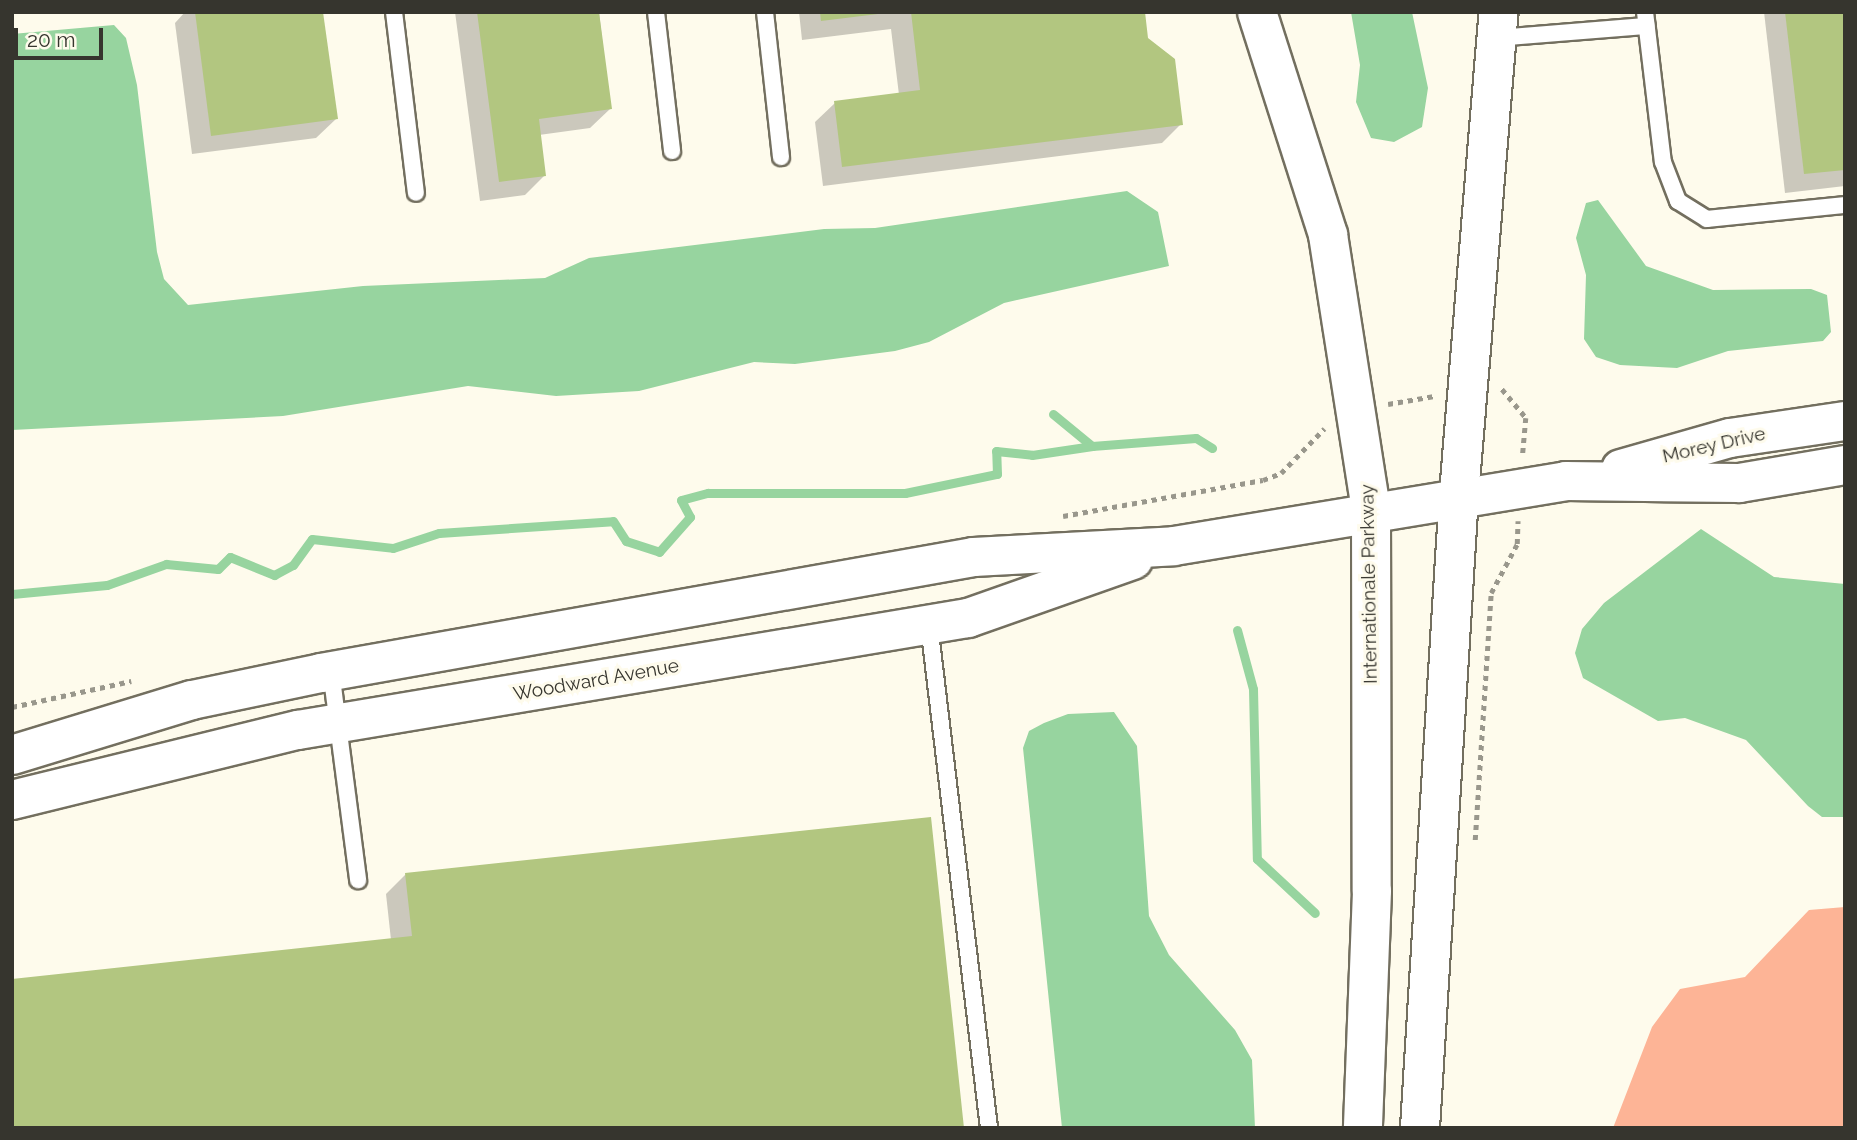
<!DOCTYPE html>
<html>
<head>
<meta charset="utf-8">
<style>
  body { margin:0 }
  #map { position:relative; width:1857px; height:1140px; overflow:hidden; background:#fefbec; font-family:Raleway,sans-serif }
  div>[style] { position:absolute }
  .forest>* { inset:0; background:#fdb496 }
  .water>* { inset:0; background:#97d49f }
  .shadow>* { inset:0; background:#0003 }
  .stream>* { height:9px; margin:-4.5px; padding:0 4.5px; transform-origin:4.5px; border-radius:4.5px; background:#97d49f }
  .building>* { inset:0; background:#b2c680 }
  .path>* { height:4.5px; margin-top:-2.25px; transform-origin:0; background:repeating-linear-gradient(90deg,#99978c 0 5px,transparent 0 10px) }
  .roads { filter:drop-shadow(2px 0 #736f5f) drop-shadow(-2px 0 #736f5f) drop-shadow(0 2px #736f5f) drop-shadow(0 -2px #736f5f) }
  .lane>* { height:16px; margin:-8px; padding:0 8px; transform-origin:8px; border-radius:8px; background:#fff }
  .secondary>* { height:38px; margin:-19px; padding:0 19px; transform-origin:19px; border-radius:19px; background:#fff }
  span { translate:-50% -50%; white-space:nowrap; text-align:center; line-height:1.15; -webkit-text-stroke:6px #fefbec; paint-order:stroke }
  .street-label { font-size:19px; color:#36352e }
  .frame { position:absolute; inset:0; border:14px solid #36352e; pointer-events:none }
  .scale { position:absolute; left:14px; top:28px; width:89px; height:32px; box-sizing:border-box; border:4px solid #36352e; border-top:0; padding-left:9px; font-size:21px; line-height:24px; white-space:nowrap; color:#36352e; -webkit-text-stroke:5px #fefbec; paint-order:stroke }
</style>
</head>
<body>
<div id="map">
  <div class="forest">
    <i style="clip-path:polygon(1845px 907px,1845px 1128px,1613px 1128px,1652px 1027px,1680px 989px,1745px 977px,1809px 910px)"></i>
  </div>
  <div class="water">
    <i style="clip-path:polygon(1351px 12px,1412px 12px,1428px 88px,1422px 127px,1394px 142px,1371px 138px,1356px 102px,1360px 65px)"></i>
    <i style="clip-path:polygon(114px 25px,126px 38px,137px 85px,157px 252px,164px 279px,188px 305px,363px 286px,545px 278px,589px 258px,824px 229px,875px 228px,1127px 191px,1158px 212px,1169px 266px,1004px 303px,929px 342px,895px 351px,795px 364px,754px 362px,639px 391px,556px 396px,468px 386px,283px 416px,12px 430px,12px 34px)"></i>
    <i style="clip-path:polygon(1598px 200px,1646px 266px,1713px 290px,1811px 289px,1827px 295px,1831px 332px,1823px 341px,1728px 351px,1677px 368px,1620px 365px,1596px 357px,1584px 339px,1586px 275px,1576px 238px,1586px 203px)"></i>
    <i style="clip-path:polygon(1701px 529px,1774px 577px,1845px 584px,1845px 817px,1822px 817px,1808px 806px,1746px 740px,1685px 718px,1658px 721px,1583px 678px,1575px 653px,1582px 629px,1604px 603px)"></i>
    <i style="clip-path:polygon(1114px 712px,1137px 746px,1149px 916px,1169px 955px,1235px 1030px,1252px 1060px,1255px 1128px,1062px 1128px,1023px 748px,1029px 731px,1044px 723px,1068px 714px)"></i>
  </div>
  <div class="shadow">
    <i style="clip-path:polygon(185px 12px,322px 12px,336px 119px,316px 138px,192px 154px,175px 23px)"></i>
    <i style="clip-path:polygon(455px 12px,599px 12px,610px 109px,590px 128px,539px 135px,545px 175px,525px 195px,480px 201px)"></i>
    <i style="clip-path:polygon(799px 12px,1143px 12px,1147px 39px,1181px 124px,1162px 143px,823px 186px,815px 122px,835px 103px,899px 95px,891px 29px,802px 40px)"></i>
    <i style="clip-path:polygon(1764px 12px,1845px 12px,1845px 186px,1785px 193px)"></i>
    <i style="clip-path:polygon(406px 874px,962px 1128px,391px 940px,386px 894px)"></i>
  </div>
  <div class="stream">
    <i style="left:1053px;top:414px;width:50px;rotate:39.4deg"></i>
    <i style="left:1092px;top:446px;width:104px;rotate:-4.4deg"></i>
    <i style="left:1196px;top:438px;width:19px;rotate:32deg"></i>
    <i style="left:12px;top:594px;width:95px;rotate:-5.4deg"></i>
    <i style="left:107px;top:585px;width:63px;rotate:-19.6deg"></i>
    <i style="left:166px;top:564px;width:52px;rotate:5.5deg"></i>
    <i style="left:218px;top:569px;width:17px;rotate:-45deg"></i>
    <i style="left:230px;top:557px;width:48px;rotate:22.2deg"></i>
    <i style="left:274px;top:575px;width:21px;rotate:-28deg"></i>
    <i style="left:293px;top:565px;width:32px;rotate:-54deg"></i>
    <i style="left:312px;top:539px;width:81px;rotate:6.3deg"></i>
    <i style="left:393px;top:548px;width:48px;rotate:-18.1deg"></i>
    <i style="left:439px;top:533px;width:174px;rotate:-3.9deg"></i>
    <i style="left:613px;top:521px;width:24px;rotate:57deg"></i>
    <i style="left:626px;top:541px;width:35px;rotate:18deg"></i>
    <i style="left:659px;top:552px;width:47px;rotate:-48.5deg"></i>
    <i style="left:690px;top:517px;width:19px;rotate:-118deg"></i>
    <i style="left:681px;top:500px;width:28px;rotate:-15deg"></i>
    <i style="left:708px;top:493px;width:197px"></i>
    <i style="left:905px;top:493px;width:94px;rotate:-11.7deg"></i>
    <i style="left:997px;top:474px;width:23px;rotate:-92deg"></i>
    <i style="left:996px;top:451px;width:36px;rotate:6deg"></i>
    <i style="left:1032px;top:455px;width:61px;rotate:-8.5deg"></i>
    <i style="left:1237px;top:630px;width:61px;rotate:74.8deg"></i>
    <i style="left:1253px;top:689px;width:170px;rotate:88.7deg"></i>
    <i style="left:1257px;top:859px;width:79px;rotate:43deg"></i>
  </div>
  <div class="building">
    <i style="clip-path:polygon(195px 12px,323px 12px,338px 119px,211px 136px)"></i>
    <i style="clip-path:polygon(477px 12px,599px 12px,612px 109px,539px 119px,546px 176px,499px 182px)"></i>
    <i style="clip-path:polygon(820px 12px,878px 12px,878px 14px,821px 21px)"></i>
    <i style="clip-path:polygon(911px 12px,1145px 12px,1148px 38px,1175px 59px,1183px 125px,842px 167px,834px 101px,920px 90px)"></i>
    <i style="clip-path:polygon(1785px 12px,1845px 12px,1845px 170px,1804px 174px)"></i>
    <i style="clip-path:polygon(931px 817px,964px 1128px,12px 1128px,12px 979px,412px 936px,405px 873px)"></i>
  </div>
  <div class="path">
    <i style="left:1502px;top:389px;width:38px;rotate:50deg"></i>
    <i style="left:1526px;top:418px;width:38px;rotate:95deg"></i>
    <i style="left:1388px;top:404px;width:47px;rotate:-9.9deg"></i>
    <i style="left:1063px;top:516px;width:203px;rotate:-10.2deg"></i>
    <i style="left:1263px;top:480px;width:19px;rotate:-21deg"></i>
    <i style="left:1281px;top:473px;width:62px;rotate:-45.7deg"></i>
    <i style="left:12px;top:707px;width:122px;rotate:-12.3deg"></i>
    <i style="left:1475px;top:840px;width:248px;rotate:-86.3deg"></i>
    <i style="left:1491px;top:593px;width:55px;rotate:-62deg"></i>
    <i style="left:1517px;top:544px;width:23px;rotate:-88deg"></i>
  </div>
  <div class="roads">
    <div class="lane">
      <i style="left:394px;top:12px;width:182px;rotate:83.1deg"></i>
      <i style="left:656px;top:12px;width:140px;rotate:83.4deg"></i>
      <i style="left:765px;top:12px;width:146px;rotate:83.7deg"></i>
      <i style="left:1645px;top:12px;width:151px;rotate:83.2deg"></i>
      <i style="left:1663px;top:162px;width:42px;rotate:69deg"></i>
      <i style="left:1678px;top:201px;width:34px;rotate:32deg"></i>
      <i style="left:1707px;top:219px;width:139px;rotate:-5.8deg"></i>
      <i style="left:1497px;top:38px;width:150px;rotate:-4.6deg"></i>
      <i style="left:929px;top:624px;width:508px;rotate:83.21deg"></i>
      <i style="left:331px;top:671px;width:211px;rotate:82.6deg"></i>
    </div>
    <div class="secondary">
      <i style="left:1257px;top:12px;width:234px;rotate:72.3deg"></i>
      <i style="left:1328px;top:235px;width:277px;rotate:81.1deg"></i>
      <i style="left:1371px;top:509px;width:382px;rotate:89.9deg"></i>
      <i style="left:1372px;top:891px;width:237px;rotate:92.2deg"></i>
      <i style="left:1621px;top:469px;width:113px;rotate:-15.9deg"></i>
      <i style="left:1730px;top:438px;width:116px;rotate:-8.4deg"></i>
      <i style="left:12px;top:755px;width:188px;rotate:-17deg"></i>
      <i style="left:192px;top:700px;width:132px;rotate:-11.8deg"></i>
      <i style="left:321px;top:673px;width:663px;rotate:-10.07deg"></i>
      <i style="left:974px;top:557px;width:200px;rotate:-3.1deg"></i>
      <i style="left:1174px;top:546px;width:397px;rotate:-9.4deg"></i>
      <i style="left:1566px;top:481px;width:173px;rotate:0.7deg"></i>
      <i style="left:1739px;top:483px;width:108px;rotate:-9.6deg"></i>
      <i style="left:12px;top:800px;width:294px;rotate:-13.8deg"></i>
      <i style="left:298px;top:730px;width:679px;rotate:-9.49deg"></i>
      <i style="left:968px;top:618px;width:175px;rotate:-19.4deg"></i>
      <i style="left:1420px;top:1128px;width:635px;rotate:-86.48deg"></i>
      <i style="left:1459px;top:494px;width:484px;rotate:-85.3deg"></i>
    </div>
  </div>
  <div class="street-label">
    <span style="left:1714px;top:445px;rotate:-13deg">Morey Drive</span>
    <span style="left:1369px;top:584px;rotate:-91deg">Internationale Parkway</span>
    <span style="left:596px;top:680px;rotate:-10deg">Woodward Avenue</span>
  </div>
  <div class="frame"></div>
  <div class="scale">20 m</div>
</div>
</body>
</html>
